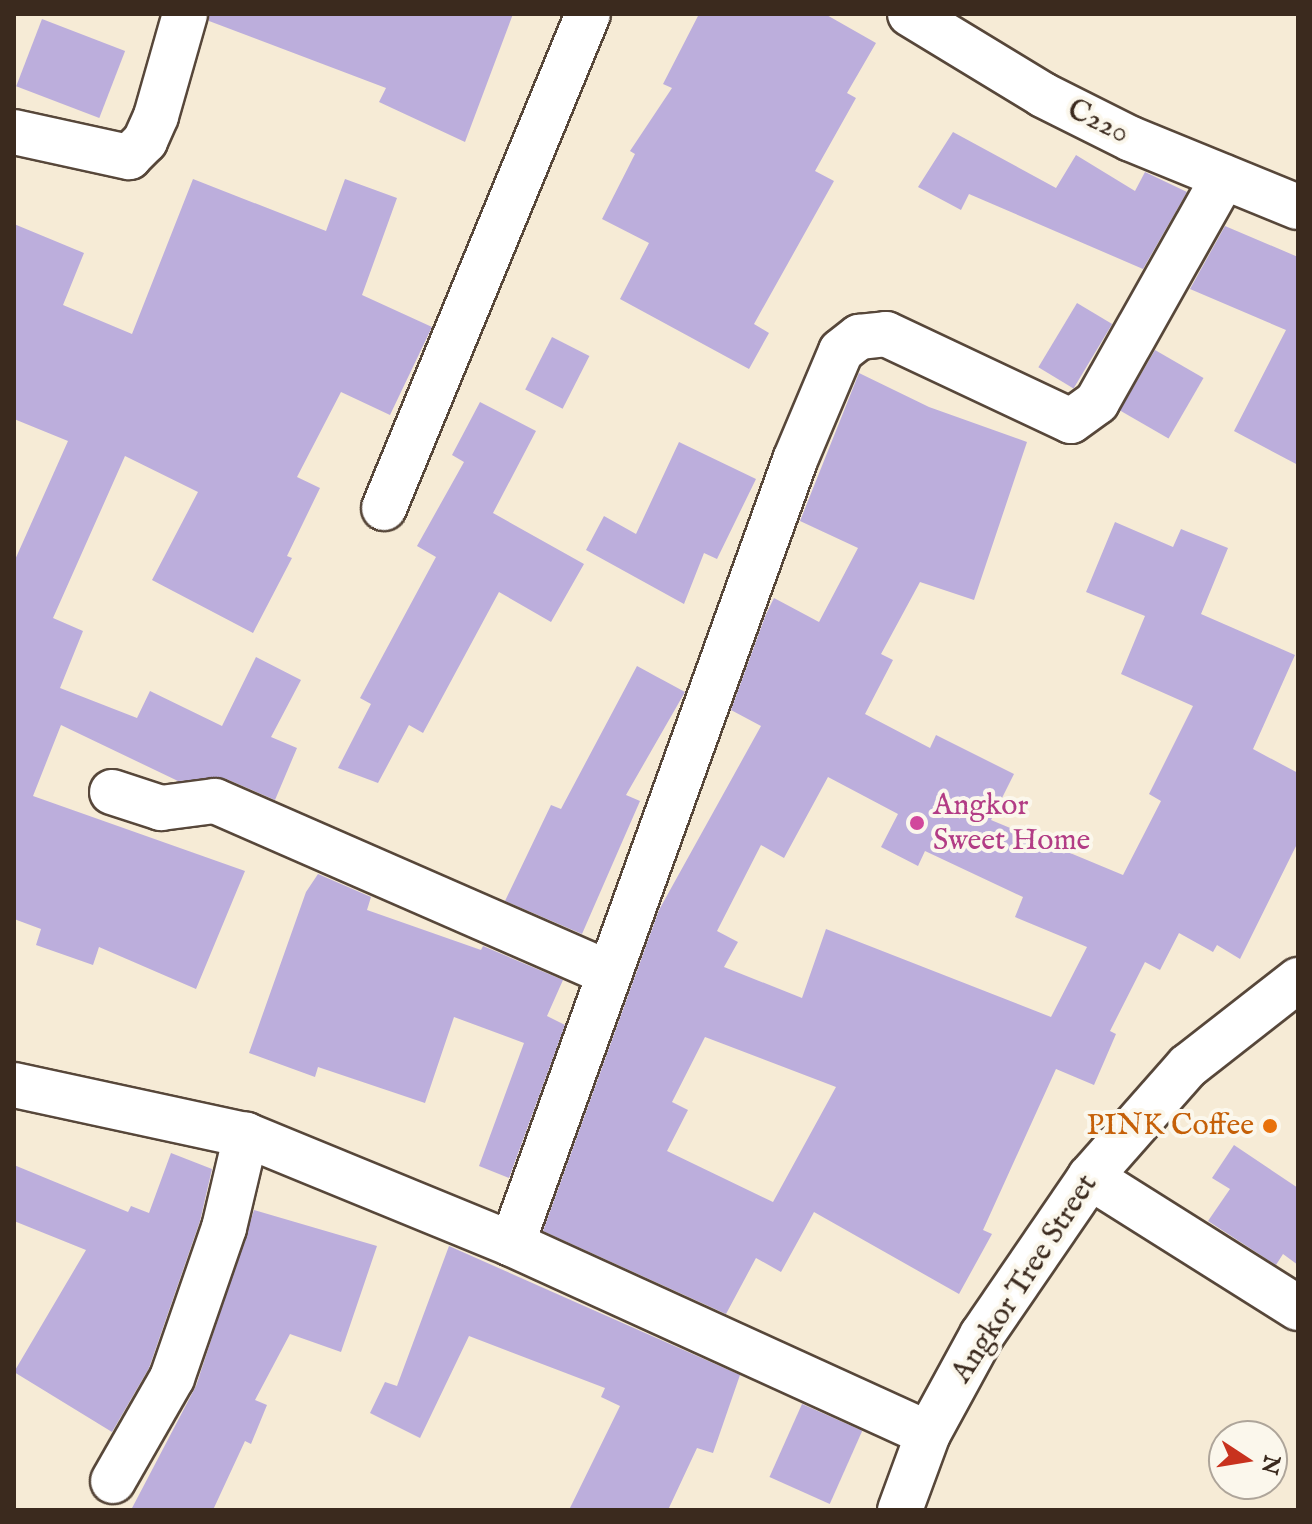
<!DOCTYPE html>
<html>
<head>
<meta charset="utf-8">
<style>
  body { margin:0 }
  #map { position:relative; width:1312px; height:1524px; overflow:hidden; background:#f6ebd6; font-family:"IM FELL English",serif }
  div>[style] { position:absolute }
  .building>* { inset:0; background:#bcaedc; transform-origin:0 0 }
  .roads { filter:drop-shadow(2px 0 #57473a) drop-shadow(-2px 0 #57473a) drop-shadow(0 2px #57473a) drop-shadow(0 -2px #57473a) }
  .minor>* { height:44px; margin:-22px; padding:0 22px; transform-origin:22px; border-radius:22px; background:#fff }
  .dots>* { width:22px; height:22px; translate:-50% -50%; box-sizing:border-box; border:4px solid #fbf7ec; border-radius:50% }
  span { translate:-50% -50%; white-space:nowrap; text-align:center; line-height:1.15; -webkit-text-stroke:8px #fbf7ec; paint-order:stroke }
  .street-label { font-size:30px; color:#3b2a1e }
  .hotel-label { font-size:30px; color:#b23c85 }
  .left { translate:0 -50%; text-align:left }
  .food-label { font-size:30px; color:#c56008 }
  .right { translate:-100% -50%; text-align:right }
  .frame { position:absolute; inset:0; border:16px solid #3b2a1e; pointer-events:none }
  .north { position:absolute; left:1208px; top:1420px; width:80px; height:80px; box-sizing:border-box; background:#fbf7ec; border:2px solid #aea59a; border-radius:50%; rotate:102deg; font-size:22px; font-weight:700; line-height:32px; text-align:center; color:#3b2a1e }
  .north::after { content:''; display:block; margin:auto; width:28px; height:36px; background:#c8321e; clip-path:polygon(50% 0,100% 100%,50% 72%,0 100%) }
</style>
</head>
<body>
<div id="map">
  <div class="building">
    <i style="clip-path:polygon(209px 14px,513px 14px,465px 142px,379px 102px,386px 88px,209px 21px)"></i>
    <i style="clip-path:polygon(699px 14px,825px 14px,876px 43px,847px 93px,856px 98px,815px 171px,834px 181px,754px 324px,769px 333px,749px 369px,620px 299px,649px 243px,602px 219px,635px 154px,630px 151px,672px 88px,663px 84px)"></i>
    <i style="left:42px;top:19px;width:89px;height:72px;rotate:21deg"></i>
    <i style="clip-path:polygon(953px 132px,1056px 188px,1076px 155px,1135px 191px,1145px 172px,1187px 192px,1143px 269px,969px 194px,961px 210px,918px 187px)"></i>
    <i style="clip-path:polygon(193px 179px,326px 231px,345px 179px,397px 198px,362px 295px,432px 327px,390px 415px,341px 392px,297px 477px,320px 488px,287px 556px,292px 558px,253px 633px,152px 580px,198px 492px,125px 456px,53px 618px,83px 631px,60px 688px,137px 718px,150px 691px,222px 726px,256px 657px,301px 680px,271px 737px,297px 748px,275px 800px,224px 778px,178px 781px,61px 725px,33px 796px,245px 871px,196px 989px,99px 947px,93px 965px,36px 945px,41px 929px,14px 919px,14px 562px,68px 441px,14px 419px,14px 224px,84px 253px,63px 305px,132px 334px)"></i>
    <i style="clip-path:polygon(1225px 226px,1298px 257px,1298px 465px,1234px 431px,1286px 330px,1190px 289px)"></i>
    <i style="left:1077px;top:303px;width:41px;height:75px;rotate:31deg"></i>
    <i style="left:552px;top:337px;width:42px;height:59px;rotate:27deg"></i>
    <i style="left:1155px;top:350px;width:56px;height:70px;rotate:30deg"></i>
    <i style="clip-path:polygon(evenodd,859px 373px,929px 407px,1027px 442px,974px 600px,920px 582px,881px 654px,893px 660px,865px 714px,930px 748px,936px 735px,1014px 774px,991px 820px,1123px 875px,1161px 801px,1149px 794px,1193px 706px,1121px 674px,1145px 616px,1086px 592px,1115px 522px,1173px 547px,1181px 529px,1228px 548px,1201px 614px,1295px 655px,1253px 749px,1298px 773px,1298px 842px,1240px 959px,1217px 945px,1213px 952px,1179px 933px,1160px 970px,1145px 962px,1110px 1031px,1116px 1034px,1094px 1085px,1056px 1069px,983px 1230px,992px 1234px,959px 1294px,814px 1212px,781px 1272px,756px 1258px,726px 1314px,543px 1231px,659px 910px,761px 726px,731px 710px,766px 614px,774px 598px,819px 622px,858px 548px,800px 521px,859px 373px,828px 777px,898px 814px,881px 847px,918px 866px,925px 851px,1023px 897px,1015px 917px,1087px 947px,1051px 1017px,826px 929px,802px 998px,724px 967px,738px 942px,717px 931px,761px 845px,784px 858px,828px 777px,859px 373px,705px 1037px,836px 1087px,773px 1202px,667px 1151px,688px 1110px,672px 1102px,705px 1037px)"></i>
    <i style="clip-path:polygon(480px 402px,536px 431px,493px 513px,584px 564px,551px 622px,499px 592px,423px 733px,409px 725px,378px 783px,338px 768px,371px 704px,360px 698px,436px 557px,417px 546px,464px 462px,452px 455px)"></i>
    <i style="clip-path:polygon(679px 442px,756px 479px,717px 559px,704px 553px,684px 604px,586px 550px,604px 516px,636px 534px)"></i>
    <i style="clip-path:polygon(637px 666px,685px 692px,626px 795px,640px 801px,582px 934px,505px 901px,551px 805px,561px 809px)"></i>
    <i style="clip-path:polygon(318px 874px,371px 897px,367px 910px,481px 950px,483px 946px,563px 980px,547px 1016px,565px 1025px,509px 1178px,479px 1166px,524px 1043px,454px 1017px,425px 1103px,318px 1067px,315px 1077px,249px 1053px,306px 892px)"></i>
    <i style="clip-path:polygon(1234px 1145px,1298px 1188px,1298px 1265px,1283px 1254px,1276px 1265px,1208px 1221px,1230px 1189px,1212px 1178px)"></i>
    <i style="clip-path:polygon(171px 1153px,212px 1169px,200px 1221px,149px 1368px,112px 1432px,14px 1372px,86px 1250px,14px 1221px,14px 1165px,128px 1212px,131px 1206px,149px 1213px)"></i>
    <i style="clip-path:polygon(254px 1210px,377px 1246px,341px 1352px,290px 1334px,255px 1400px,267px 1405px,251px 1444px,245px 1441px,213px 1510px,131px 1510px,196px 1386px)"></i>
    <i style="clip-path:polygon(449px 1246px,740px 1375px,713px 1453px,697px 1448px,668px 1510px,569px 1510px,620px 1406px,601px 1397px,605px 1388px,469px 1336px,420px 1438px,370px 1413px,385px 1382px,397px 1386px)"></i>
    <i style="left:802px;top:1404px;width:66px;height:80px;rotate:24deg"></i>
  </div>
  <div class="roads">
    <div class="minor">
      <i style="left:910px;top:14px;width:156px;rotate:31.3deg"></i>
      <i style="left:1043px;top:95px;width:98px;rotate:26.6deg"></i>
      <i style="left:1131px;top:139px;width:180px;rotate:22.2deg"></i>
      <i style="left:14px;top:132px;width:118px;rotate:12.3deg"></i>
      <i style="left:129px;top:157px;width:23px;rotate:-45deg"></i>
      <i style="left:145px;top:141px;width:27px;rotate:-66deg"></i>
      <i style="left:156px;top:116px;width:106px;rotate:-74.1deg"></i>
      <i style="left:384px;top:508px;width:534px;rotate:-67.56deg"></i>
      <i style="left:112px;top:792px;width:52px;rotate:18.1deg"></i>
      <i style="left:161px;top:808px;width:54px;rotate:-7.4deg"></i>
      <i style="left:215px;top:801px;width:429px;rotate:23.6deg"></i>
      <i style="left:14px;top:1085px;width:237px;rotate:12.2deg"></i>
      <i style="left:246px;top:1135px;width:287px;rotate:22.3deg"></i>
      <i style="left:512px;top:1244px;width:457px;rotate:24.5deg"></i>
      <i style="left:1090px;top:1177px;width:246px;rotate:32.2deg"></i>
      <i style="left:512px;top:1244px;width:834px;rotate:-70.15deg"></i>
      <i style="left:795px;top:460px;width:118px;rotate:-67.1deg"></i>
      <i style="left:841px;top:351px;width:23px;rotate:-38deg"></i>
      <i style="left:859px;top:337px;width:27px;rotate:-6deg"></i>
      <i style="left:886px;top:334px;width:204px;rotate:25.2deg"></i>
      <i style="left:1071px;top:421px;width:32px;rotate:-36deg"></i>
      <i style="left:1097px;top:402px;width:258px;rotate:-60.6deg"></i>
      <i style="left:113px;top:1481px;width:119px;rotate:-60.2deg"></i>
      <i style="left:172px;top:1378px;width:159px;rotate:-70.9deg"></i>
      <i style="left:224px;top:1228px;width:96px;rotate:-76.7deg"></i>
      <i style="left:900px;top:1510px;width:81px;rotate:-69.8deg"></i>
      <i style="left:928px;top:1434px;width:113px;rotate:-61.4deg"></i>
      <i style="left:982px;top:1335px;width:191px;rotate:-55.6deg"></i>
      <i style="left:1090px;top:1177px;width:148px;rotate:-48.6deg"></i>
      <i style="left:1188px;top:1066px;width:140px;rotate:-38deg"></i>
    </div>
  </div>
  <div class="dots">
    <i style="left:917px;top:823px;background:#d1479c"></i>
    <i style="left:1270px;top:1126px;background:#e8710a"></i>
  </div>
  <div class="street-label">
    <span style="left:1098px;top:122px;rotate:26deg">C220</span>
    <span style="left:1025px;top:1279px;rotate:-57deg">Angkor Tree Street</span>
  </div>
  <div class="hotel-label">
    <span class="left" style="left:933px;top:823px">Angkor<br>Sweet Home</span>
  </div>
  <div class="food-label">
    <span class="right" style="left:1254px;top:1126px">PINK Coffee</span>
  </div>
  <div class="frame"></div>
  <div class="north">N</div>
</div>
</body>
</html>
